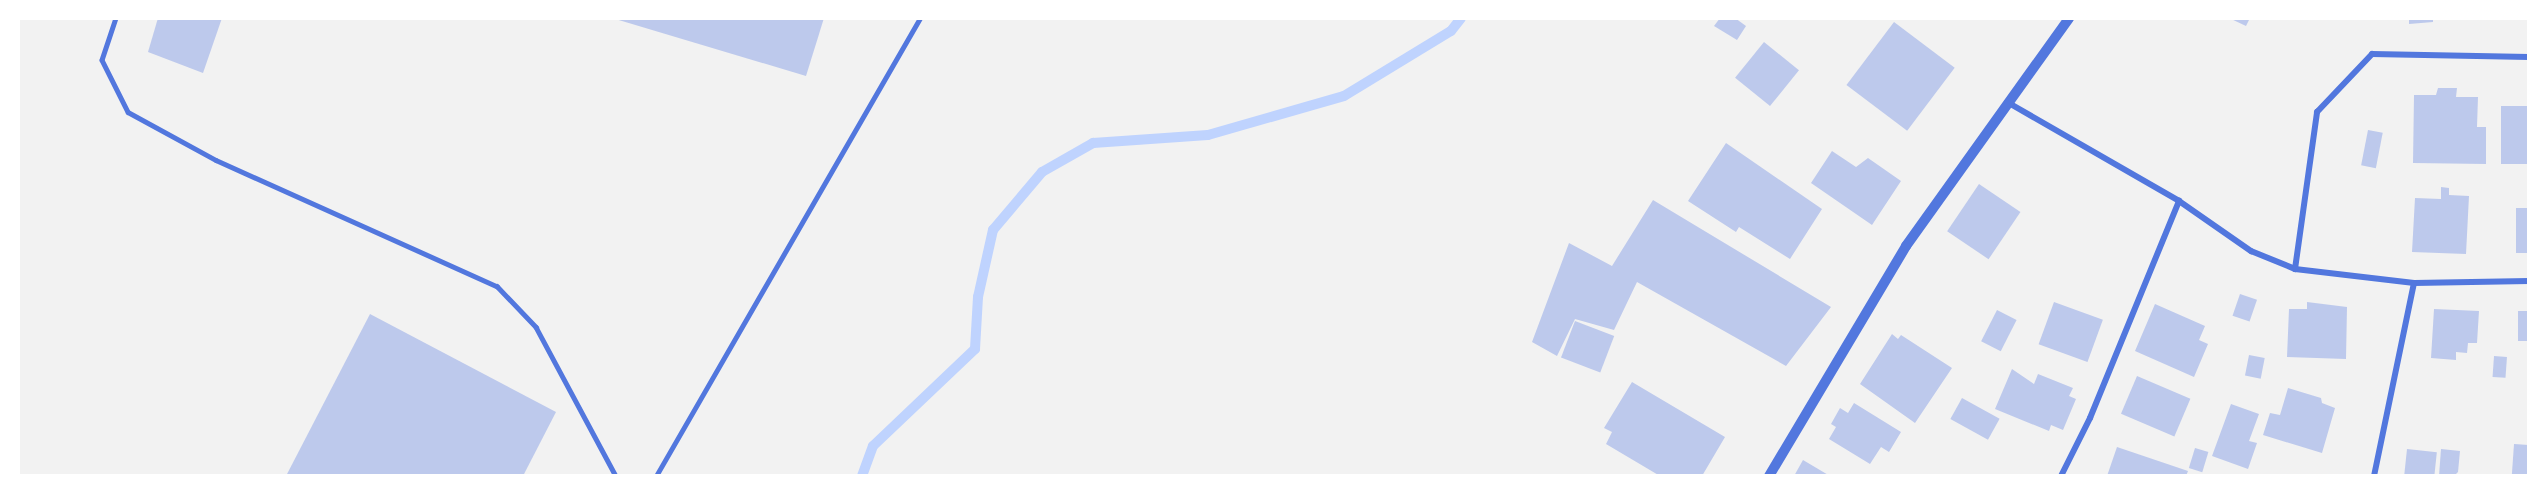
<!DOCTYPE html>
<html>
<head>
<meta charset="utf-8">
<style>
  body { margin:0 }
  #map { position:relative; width:2547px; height:494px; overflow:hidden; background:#f2f2f2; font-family:Mulish,sans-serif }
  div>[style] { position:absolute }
  .stream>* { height:10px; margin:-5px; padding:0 5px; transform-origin:5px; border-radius:5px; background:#bfd3fe }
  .building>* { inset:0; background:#bdc9ec; transform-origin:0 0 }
  .service>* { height:4.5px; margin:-2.25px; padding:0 2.25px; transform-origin:2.25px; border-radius:2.25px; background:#5277de }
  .minor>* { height:6px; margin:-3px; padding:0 3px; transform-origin:3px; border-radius:3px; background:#5277de }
  .tertiary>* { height:10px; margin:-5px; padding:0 5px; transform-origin:5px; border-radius:5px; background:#5277de }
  span { translate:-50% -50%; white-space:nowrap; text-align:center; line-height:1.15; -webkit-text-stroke:6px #fff; paint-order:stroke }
  .frame { position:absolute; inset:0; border:20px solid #fff; pointer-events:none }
</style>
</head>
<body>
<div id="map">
  <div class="stream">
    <i style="left:862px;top:476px;width:32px;rotate:-70deg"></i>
    <i style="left:873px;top:446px;width:141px;rotate:-43.6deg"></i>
    <i style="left:975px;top:349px;width:52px;rotate:-86.7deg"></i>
    <i style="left:978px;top:297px;width:69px;rotate:-77.4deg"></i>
    <i style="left:993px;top:230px;width:76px;rotate:-49.8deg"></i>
    <i style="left:1042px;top:172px;width:59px;rotate:-29.6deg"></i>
    <i style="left:1093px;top:143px;width:115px;rotate:-4deg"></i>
    <i style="left:1208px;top:135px;width:141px;rotate:-16deg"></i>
    <i style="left:1344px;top:96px;width:125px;rotate:-31.3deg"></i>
    <i style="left:1451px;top:31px;width:16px;rotate:-52deg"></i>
  </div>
  <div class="building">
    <i style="clip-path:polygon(158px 18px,222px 18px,203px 73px,148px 52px)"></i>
    <i style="clip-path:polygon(612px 18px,824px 18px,806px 76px)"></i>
    <i style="clip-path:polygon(1720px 18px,1735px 18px,1746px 26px,1737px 40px,1714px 26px)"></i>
    <i style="clip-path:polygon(2229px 18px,2250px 18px,2246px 26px)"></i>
    <i style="clip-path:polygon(2409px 18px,2433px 18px,2433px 22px,2409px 24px)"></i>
    <i style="left:1894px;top:22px;width:76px;height:79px;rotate:37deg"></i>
    <i style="left:1764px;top:42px;width:45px;height:46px;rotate:39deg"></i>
    <i style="clip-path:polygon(2438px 88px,2457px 88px,2456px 97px,2478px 97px,2477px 127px,2486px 127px,2486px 164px,2413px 163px,2414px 95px,2436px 95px)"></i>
    <i style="left:2529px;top:106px;width:58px;height:28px;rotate:90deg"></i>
    <i style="left:2368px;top:130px;width:15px;height:36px;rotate:11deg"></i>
    <i style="clip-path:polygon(1726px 143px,1822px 209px,1790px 259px,1739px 227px,1736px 232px,1688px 201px)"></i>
    <i style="clip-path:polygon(1832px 151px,1856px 167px,1868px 158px,1901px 181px,1872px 225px,1811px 183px)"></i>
    <i style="left:1979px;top:184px;width:50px;height:57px;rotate:34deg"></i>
    <i style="clip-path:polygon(2441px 187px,2449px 188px,2449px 195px,2469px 196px,2466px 254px,2412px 252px,2415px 198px,2441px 199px)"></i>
    <i style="clip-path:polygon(1653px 200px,1831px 307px,1786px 366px,1637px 282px,1614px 330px,1575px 319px,1557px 356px,1532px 342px,1569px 243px,1612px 266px)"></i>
    <i style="left:2516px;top:208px;width:13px;height:45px"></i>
    <i style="left:2240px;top:294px;width:18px;height:23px;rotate:19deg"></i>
    <i style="left:2054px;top:302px;width:52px;height:45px;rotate:20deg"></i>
    <i style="clip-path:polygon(2307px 302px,2347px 307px,2346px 359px,2287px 357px,2289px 309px,2307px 309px)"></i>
    <i style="clip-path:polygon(2155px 304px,2205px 326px,2199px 340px,2208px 344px,2194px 377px,2135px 351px)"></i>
    <i style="clip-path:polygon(2434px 309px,2479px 311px,2477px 343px,2468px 343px,2467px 353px,2456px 352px,2456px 360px,2431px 358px)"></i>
    <i style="left:1997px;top:310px;width:22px;height:35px;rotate:27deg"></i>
    <i style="left:2518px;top:311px;width:11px;height:30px"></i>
    <i style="clip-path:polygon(370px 314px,556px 412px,523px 476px,286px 476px)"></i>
    <i style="left:1575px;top:321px;width:42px;height:39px;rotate:21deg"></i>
    <i style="clip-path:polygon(1892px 334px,1898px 339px,1901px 335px,1952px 368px,1915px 423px,1860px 384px)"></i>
    <i style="left:2249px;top:355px;width:16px;height:21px;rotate:11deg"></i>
    <i style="left:2494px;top:356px;width:13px;height:21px;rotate:4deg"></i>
    <i style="clip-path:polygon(2012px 369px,2034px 384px,2038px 374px,2073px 388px,2069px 396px,2076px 399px,2063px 430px,2051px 425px,2049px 431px,1995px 409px)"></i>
    <i style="left:2137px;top:376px;width:58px;height:41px;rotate:23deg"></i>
    <i style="clip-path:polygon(1632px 382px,1725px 437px,1702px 476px,1660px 476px,1606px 444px,1612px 432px,1604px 428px)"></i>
    <i style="clip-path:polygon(2288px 388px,2321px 398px,2322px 403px,2335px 408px,2322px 453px,2263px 435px,2270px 413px,2280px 415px)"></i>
    <i style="left:1962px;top:398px;width:43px;height:24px;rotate:29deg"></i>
    <i style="clip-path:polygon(1854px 403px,1901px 432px,1889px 452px,1881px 447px,1870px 464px,1829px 439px,1836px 427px,1831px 424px,1840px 408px,1848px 413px)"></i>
    <i style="clip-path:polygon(2231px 404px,2259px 414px,2249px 441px,2257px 443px,2248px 469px,2212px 456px)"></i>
    <i style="left:2514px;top:444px;width:15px;height:32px;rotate:4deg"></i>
    <i style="clip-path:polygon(2117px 447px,2188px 471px,2186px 476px,2107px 476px)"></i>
    <i style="left:2195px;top:448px;width:14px;height:21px;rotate:17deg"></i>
    <i style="left:2407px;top:449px;width:30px;height:27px;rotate:6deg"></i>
    <i style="clip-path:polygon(2441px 449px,2460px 451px,2458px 472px,2454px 476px,2439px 476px)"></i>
    <i style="clip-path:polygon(1803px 460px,1830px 476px,1794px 476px)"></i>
  </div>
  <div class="service">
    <i style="left:116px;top:18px;width:44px;rotate:108.4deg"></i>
    <i style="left:102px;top:60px;width:58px;rotate:63.4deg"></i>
    <i style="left:128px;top:112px;width:100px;rotate:28.6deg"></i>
    <i style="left:216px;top:160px;width:308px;rotate:24.2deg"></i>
    <i style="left:497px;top:286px;width:57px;rotate:46.4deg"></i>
    <i style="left:536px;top:327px;width:169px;rotate:61.8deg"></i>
    <i style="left:656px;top:476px;width:529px;rotate:-60.04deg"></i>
  </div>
  <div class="minor">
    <i style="left:2007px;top:102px;width:198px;rotate:29.9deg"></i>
    <i style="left:2179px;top:201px;width:88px;rotate:34.8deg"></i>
    <i style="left:2251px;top:251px;width:48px;rotate:22.2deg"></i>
    <i style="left:2295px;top:269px;width:120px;rotate:6.7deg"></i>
    <i style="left:2414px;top:283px;width:115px;rotate:-1deg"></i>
    <i style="left:2295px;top:269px;width:159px;rotate:-82deg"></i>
    <i style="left:2317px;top:112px;width:80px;rotate:-46.5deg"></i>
    <i style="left:2372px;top:54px;width:157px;rotate:1.1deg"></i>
    <i style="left:2061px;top:476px;width:65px;rotate:-63.4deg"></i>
    <i style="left:2090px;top:418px;width:235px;rotate:-67.7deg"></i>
    <i style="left:2374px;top:476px;width:197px;rotate:-78.3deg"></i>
  </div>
  <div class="tertiary">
    <i style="left:1769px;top:476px;width:268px;rotate:-59.2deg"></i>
    <i style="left:1906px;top:246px;width:280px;rotate:-54.4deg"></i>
  </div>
  <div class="frame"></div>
</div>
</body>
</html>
